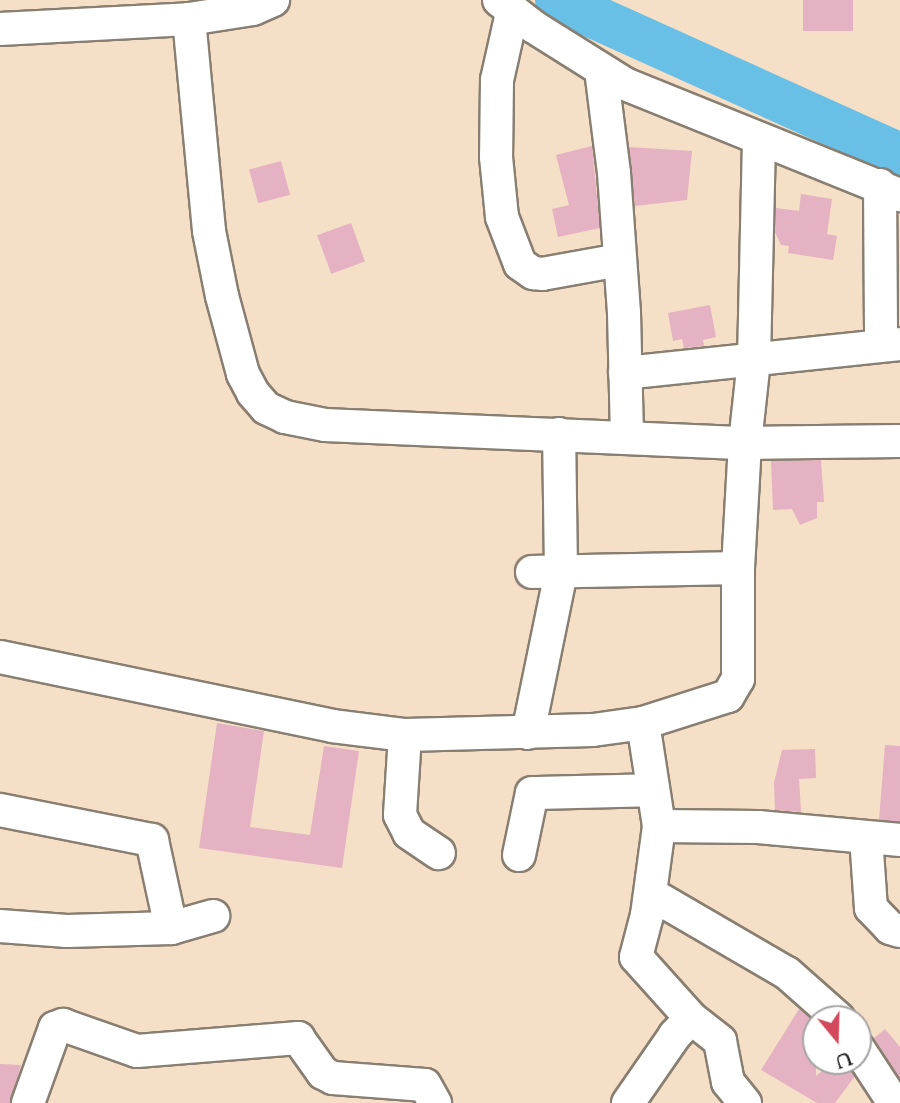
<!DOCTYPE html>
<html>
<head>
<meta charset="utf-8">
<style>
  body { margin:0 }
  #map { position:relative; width:900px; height:1103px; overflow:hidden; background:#f5dfc6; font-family:"Sorts Mill Goudy",serif }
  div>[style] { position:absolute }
  .river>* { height:44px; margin:-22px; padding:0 22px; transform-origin:22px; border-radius:22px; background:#68c0e6 }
  .building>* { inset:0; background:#e4b2c2; transform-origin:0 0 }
  .roads { filter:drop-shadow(2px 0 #887e71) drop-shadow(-2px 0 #887e71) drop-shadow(0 2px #887e71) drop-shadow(0 -2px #887e71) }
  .minor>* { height:32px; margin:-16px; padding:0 16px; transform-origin:16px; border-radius:16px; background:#fff }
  span { translate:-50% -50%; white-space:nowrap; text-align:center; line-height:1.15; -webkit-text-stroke:5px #fff; paint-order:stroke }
  .north { position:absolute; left:802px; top:1005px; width:70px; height:70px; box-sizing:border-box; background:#fff; border:2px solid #a4a4a4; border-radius:50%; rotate:161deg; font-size:19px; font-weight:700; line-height:28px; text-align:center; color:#1c1c1c }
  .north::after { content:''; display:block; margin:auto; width:24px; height:32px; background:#d1495b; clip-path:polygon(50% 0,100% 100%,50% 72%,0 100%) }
</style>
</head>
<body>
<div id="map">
  <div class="river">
    <i style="left:557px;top:0;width:376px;rotate:24.3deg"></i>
  </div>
  <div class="building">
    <i style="left:803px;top:0;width:50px;height:31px"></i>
    <i style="clip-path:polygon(592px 146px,600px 228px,558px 237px,552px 209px,569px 205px,556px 155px)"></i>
    <i style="clip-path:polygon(629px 147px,692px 151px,687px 200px,635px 206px)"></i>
    <i style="left:281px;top:161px;width:35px;height:33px;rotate:75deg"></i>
    <i style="clip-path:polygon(801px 194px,832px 199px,827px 234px,837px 236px,833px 260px,788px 253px,789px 246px,781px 245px,775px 232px,776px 208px,799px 211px)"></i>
    <i style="left:351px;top:223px;width:41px;height:36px;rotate:70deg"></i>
    <i style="clip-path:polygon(710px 305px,716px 337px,703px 340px,704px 346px,684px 348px,682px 339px,673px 341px,668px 313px)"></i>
    <i style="clip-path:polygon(821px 460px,824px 502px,817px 502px,817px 518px,800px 525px,792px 509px,773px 510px,771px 461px)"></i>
    <i style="clip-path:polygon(217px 723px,264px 731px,250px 827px,310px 835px,324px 746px,359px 751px,342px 868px,199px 848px)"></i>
    <i style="clip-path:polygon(885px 745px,900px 746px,900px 822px,879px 820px)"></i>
    <i style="clip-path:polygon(815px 749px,816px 778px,799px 779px,801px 812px,775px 810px,774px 783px,782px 750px)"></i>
    <i style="clip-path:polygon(799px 1009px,816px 1023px,816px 1076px,834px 1061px,845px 1061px,855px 1076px,835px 1103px,817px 1103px,761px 1070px)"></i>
    <i style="clip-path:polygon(885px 1029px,900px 1047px,900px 1079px,874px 1038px)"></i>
    <i style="clip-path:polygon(0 1064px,21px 1065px,10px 1103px,0 1103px)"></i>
  </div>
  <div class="roads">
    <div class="minor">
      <i style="left:499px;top:0;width:44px;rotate:37.6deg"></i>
      <i style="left:534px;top:27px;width:107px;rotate:32.1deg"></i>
      <i style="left:625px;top:84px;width:297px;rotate:22deg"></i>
      <i style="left:512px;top:13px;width:69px;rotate:102.6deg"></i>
      <i style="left:497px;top:80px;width:77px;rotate:90.7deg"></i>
      <i style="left:496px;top:157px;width:60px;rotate:84.3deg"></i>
      <i style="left:502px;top:217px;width:50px;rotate:69deg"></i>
      <i style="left:520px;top:264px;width:16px;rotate:35deg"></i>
      <i style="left:533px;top:273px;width:9px;rotate:6deg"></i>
      <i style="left:542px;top:274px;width:79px;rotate:-10.2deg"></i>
      <i style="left:189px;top:19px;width:65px;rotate:-8.9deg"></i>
      <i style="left:253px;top:9px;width:22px;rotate:-24deg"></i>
      <i style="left:0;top:29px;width:189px;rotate:-3deg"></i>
      <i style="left:189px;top:19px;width:213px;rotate:84.6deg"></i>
      <i style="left:209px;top:231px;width:66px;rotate:78.7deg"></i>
      <i style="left:222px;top:296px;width:81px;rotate:74.9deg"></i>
      <i style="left:243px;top:374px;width:21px;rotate:62deg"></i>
      <i style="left:253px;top:393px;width:20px;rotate:49deg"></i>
      <i style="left:266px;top:408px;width:21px;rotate:25deg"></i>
      <i style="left:285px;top:417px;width:41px;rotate:11.3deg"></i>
      <i style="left:325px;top:425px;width:420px;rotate:2.5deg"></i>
      <i style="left:745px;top:443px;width:155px;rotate:-0.7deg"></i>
      <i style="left:601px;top:70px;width:104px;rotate:82.8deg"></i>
      <i style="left:614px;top:173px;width:140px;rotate:85.9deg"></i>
      <i style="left:624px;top:313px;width:125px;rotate:88.6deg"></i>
      <i style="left:880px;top:185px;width:160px;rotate:89.6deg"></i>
      <i style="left:625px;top:373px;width:277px;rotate:-6deg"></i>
      <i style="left:532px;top:572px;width:206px;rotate:-1.1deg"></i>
      <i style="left:0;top:657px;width:339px;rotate:11.7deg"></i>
      <i style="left:332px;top:726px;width:74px;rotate:7deg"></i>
      <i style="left:405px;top:735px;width:188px;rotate:-1.5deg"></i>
      <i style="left:593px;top:730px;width:50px;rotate:-8deg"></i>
      <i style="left:643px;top:723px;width:89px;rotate:-17.6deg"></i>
      <i style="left:728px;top:696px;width:20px;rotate:-60deg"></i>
      <i style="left:738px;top:679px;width:111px;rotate:-90deg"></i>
      <i style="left:738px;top:568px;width:125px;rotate:-86.8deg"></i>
      <i style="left:745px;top:443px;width:83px;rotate:-83.8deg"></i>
      <i style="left:754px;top:360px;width:221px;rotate:-88.7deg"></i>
      <i style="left:528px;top:733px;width:164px;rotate:-78.4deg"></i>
      <i style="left:561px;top:572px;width:138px;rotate:-90.8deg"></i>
      <i style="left:405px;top:735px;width:80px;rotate:93.6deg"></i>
      <i style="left:400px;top:815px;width:20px;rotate:63deg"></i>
      <i style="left:409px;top:833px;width:36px;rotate:34deg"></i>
      <i style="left:0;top:810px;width:155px;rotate:11.2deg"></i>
      <i style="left:152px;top:840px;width:90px;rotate:77.8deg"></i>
      <i style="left:659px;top:826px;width:99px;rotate:0.6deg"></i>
      <i style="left:758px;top:827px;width:143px;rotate:5.2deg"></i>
      <i style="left:866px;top:837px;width:71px;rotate:86deg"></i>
      <i style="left:871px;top:908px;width:28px;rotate:46deg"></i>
      <i style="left:890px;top:928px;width:10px;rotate:17deg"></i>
      <i style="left:519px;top:855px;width:63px;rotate:-78.2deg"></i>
      <i style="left:532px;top:793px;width:121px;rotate:-1.4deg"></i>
      <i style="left:651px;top:894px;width:157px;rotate:30.2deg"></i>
      <i style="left:787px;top:973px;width:69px;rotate:41.5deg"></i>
      <i style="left:0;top:926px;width:67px;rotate:4.3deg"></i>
      <i style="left:67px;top:931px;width:104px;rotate:-1.7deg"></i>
      <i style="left:171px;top:928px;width:44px;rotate:-15.9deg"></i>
      <i style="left:691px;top:1018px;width:37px;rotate:38deg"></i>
      <i style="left:720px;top:1041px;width:42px;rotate:79deg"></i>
      <i style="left:728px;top:1082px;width:27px;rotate:51deg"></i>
      <i style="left:858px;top:1048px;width:66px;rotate:56.8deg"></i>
      <i style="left:28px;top:1103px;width:80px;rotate:-70.2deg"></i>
      <i style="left:55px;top:1028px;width:9px;rotate:-21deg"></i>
      <i style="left:63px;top:1025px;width:78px;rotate:19.4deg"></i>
      <i style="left:137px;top:1051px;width:162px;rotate:-4.6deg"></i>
      <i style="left:298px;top:1038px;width:43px;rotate:54.5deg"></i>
      <i style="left:323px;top:1073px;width:11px;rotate:27deg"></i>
      <i style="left:333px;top:1078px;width:92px;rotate:4.4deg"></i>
      <i style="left:425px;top:1085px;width:21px;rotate:61deg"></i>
      <i style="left:628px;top:1103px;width:83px;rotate:-55.3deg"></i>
      <i style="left:675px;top:1035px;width:23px;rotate:-47deg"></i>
      <i style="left:691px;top:1018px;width:82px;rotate:-132deg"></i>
      <i style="left:636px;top:957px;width:43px;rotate:-75.3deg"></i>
      <i style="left:647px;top:915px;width:90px;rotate:-82.3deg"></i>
      <i style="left:659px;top:826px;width:104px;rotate:-98.8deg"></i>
    </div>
  </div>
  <div class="north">U</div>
</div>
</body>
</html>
